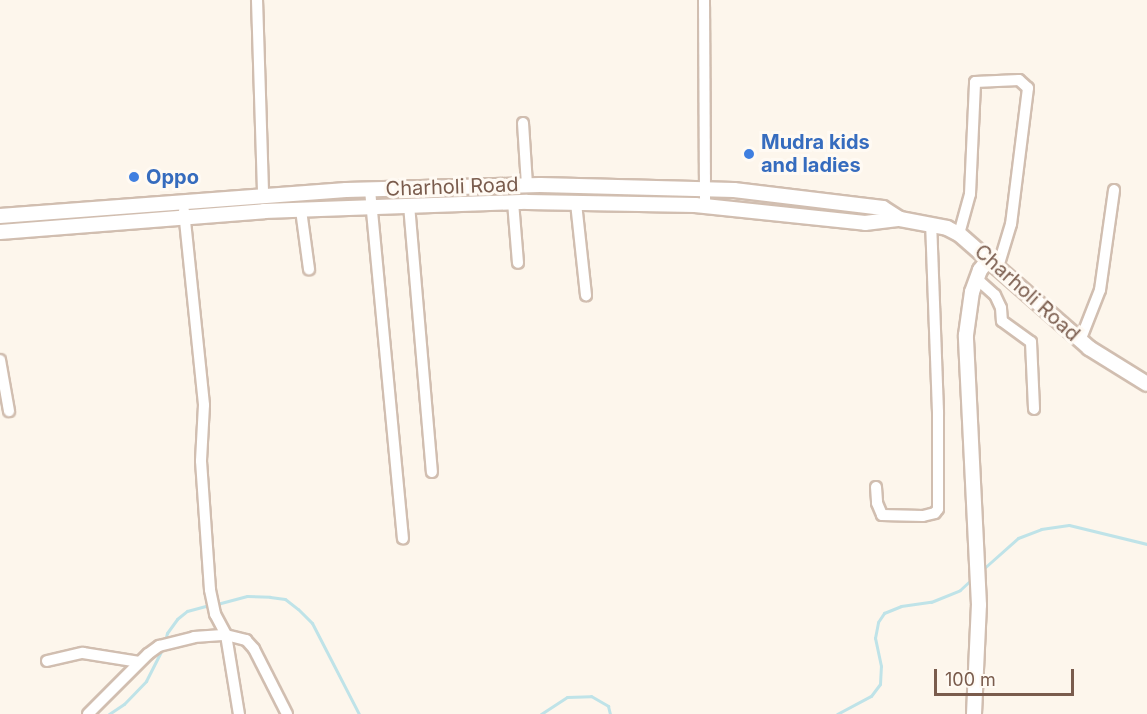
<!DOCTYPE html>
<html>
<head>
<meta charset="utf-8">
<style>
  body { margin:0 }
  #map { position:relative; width:1147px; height:714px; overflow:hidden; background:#fdf6ec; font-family:Inter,sans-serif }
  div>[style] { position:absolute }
  .stream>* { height:3px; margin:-1.5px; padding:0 1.5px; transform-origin:1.5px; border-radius:1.5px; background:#bfe3e8 }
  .roads { filter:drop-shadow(2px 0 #d1beb0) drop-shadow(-2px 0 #d1beb0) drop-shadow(0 2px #d1beb0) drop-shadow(0 -2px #d1beb0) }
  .minor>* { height:10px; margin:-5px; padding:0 5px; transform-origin:5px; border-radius:5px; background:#fff }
  .tertiary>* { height:14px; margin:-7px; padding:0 7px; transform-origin:7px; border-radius:7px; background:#fff }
  .dots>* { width:16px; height:16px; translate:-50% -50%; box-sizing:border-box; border:3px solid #fffaf3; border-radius:50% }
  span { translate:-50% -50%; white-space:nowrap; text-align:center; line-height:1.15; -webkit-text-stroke:6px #fffaf3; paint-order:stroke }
  .shop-label { font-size:20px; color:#366cbe; font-weight:700 }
  .left { translate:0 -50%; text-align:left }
  .street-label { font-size:20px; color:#7a5c4d }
  .scale { position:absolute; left:934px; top:669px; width:140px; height:27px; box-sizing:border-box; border:3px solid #7a5c4d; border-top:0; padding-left:8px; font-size:18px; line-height:21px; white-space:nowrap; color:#7a5c4d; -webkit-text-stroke:4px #fffaf3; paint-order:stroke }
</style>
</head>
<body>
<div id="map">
  <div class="stream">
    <i style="left:982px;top:570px;width:48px;rotate:-41.6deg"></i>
    <i style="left:1018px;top:538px;width:25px;rotate:-21deg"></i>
    <i style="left:1041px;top:529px;width:28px;rotate:-8deg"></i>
    <i style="left:1069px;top:525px;width:80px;rotate:13.7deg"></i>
    <i style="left:217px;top:604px;width:31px;rotate:-15deg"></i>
    <i style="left:247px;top:596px;width:23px;rotate:2deg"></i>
    <i style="left:270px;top:597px;width:15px;rotate:8deg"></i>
    <i style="left:285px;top:599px;width:16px;rotate:38deg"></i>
    <i style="left:298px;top:609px;width:20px;rotate:45deg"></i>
    <i style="left:312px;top:623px;width:102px;rotate:62.7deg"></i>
    <i style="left:165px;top:641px;width:8px;rotate:-76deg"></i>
    <i style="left:167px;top:633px;width:17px;rotate:-54deg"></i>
    <i style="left:177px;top:619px;width:13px;rotate:-39deg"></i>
    <i style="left:187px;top:611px;width:24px;rotate:-15deg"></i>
    <i style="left:109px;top:714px;width:18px;rotate:-34deg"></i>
    <i style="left:124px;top:704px;width:32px;rotate:-46deg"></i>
    <i style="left:146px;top:681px;width:37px;rotate:-63deg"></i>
    <i style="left:541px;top:714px;width:31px;rotate:-33deg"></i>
    <i style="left:567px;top:697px;width:24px;rotate:-2deg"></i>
    <i style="left:591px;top:696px;width:20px;rotate:30deg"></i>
    <i style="left:608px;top:706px;width:8px;rotate:76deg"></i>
    <i style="left:837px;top:714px;width:38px;rotate:-28deg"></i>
    <i style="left:871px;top:696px;width:15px;rotate:-53deg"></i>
    <i style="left:880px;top:684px;width:18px;rotate:-87deg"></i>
    <i style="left:881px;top:666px;width:29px;rotate:-102deg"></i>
    <i style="left:875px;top:638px;width:16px;rotate:-79deg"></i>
    <i style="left:878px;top:622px;width:11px;rotate:-56deg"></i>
    <i style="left:884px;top:613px;width:18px;rotate:-22deg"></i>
    <i style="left:901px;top:606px;width:30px;rotate:-8deg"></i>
    <i style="left:931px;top:602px;width:31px;rotate:-22deg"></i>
    <i style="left:960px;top:590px;width:18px;rotate:-43deg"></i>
  </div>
  <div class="roads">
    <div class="minor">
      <i style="left:257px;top:0;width:196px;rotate:88.2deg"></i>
      <i style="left:704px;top:0;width:206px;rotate:89.7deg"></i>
      <i style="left:523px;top:123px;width:62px;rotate:86.3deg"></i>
      <i style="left:370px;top:190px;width:350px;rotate:84.6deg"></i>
      <i style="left:513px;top:202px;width:61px;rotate:85.3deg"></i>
      <i style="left:576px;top:203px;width:93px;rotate:83.8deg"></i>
      <i style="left:409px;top:205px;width:268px;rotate:85.1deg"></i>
      <i style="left:301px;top:210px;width:60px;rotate:82.3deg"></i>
      <i style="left:184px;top:211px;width:195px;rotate:84.1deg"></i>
      <i style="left:204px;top:405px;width:56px;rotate:93.1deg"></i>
      <i style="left:201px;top:461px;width:129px;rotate:86deg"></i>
      <i style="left:210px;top:590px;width:25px;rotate:78deg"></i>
      <i style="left:215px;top:614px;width:24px;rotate:62deg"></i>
      <i style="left:226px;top:635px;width:80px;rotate:80.7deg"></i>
      <i style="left:959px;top:234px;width:41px;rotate:-74.6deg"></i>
      <i style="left:970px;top:194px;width:112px;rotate:-87.4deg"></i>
      <i style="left:975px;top:82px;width:44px;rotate:-2.6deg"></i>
      <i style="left:1019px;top:80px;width:12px;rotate:42deg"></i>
      <i style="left:1028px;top:88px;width:137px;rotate:97.1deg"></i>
      <i style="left:1011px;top:224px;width:45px;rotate:106.8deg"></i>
      <i style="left:977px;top:279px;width:24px;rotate:42deg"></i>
      <i style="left:995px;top:295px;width:14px;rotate:65deg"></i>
      <i style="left:1001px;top:308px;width:13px;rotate:86deg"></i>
      <i style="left:1002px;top:321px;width:36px;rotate:36deg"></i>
      <i style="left:1031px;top:342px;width:67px;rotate:87.4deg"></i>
      <i style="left:1080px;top:341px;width:55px;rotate:-68.6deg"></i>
      <i style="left:1100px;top:290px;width:101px;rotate:-82deg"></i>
      <i style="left:0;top:360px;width:52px;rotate:80deg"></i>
      <i style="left:876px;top:487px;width:16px;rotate:86deg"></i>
      <i style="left:877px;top:503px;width:13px;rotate:67deg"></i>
      <i style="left:882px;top:515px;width:41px;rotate:1.4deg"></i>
      <i style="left:923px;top:516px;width:12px;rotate:-14deg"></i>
      <i style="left:935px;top:513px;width:5px;rotate:-53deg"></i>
      <i style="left:938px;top:509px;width:97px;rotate:-90deg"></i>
      <i style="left:938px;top:412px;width:187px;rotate:-92.1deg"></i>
      <i style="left:47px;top:661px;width:37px;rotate:-13deg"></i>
      <i style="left:83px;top:653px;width:57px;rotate:9.1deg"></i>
      <i style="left:88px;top:714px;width:85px;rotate:-45deg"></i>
      <i style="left:148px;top:654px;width:14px;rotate:-36deg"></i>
      <i style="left:159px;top:646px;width:36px;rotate:-14deg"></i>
      <i style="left:194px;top:637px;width:32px;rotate:-4deg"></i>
      <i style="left:226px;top:635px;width:21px;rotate:14deg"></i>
      <i style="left:246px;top:640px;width:12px;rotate:48deg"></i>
      <i style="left:254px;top:649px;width:73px;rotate:63.1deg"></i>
    </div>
    <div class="tertiary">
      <i style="left:0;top:216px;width:347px;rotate:-4.3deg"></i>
      <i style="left:346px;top:190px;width:194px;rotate:-1.5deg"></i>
      <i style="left:540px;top:185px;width:194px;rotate:1.5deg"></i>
      <i style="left:734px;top:190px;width:150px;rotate:6.9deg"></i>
      <i style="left:883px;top:208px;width:20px;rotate:33deg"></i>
      <i style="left:0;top:232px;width:265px;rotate:-4.5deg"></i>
      <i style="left:264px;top:211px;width:263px;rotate:-2deg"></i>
      <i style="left:527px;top:202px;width:168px;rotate:1deg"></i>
      <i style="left:695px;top:205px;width:171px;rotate:6deg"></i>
      <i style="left:865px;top:223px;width:35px;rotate:-7deg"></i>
      <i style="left:900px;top:219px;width:48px;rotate:10.8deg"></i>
      <i style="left:947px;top:228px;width:13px;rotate:27deg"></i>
      <i style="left:959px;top:234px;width:173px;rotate:41.2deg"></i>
      <i style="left:1089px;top:348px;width:68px;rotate:31.8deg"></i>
      <i style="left:974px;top:714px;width:109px;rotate:-87.4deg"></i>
      <i style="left:979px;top:605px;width:270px;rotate:-92.8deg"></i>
      <i style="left:966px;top:335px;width:43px;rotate:-82.1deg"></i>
      <i style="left:972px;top:292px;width:23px;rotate:-70deg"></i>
      <i style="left:980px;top:270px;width:14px;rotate:-51deg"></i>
    </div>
  </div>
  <div class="dots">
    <i style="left:749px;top:154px;background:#3f7fe0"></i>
    <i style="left:134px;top:177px;background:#3f7fe0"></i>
  </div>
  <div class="shop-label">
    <span class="left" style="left:761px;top:154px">Mudra kids<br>and ladies</span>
    <span class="left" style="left:146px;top:177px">Oppo</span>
  </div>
  <div class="street-label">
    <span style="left:452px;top:187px;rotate:-2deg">Charholi Road</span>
    <span style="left:1027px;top:293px;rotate:42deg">Charholi Road</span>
  </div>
  <div class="scale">100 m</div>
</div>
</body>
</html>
